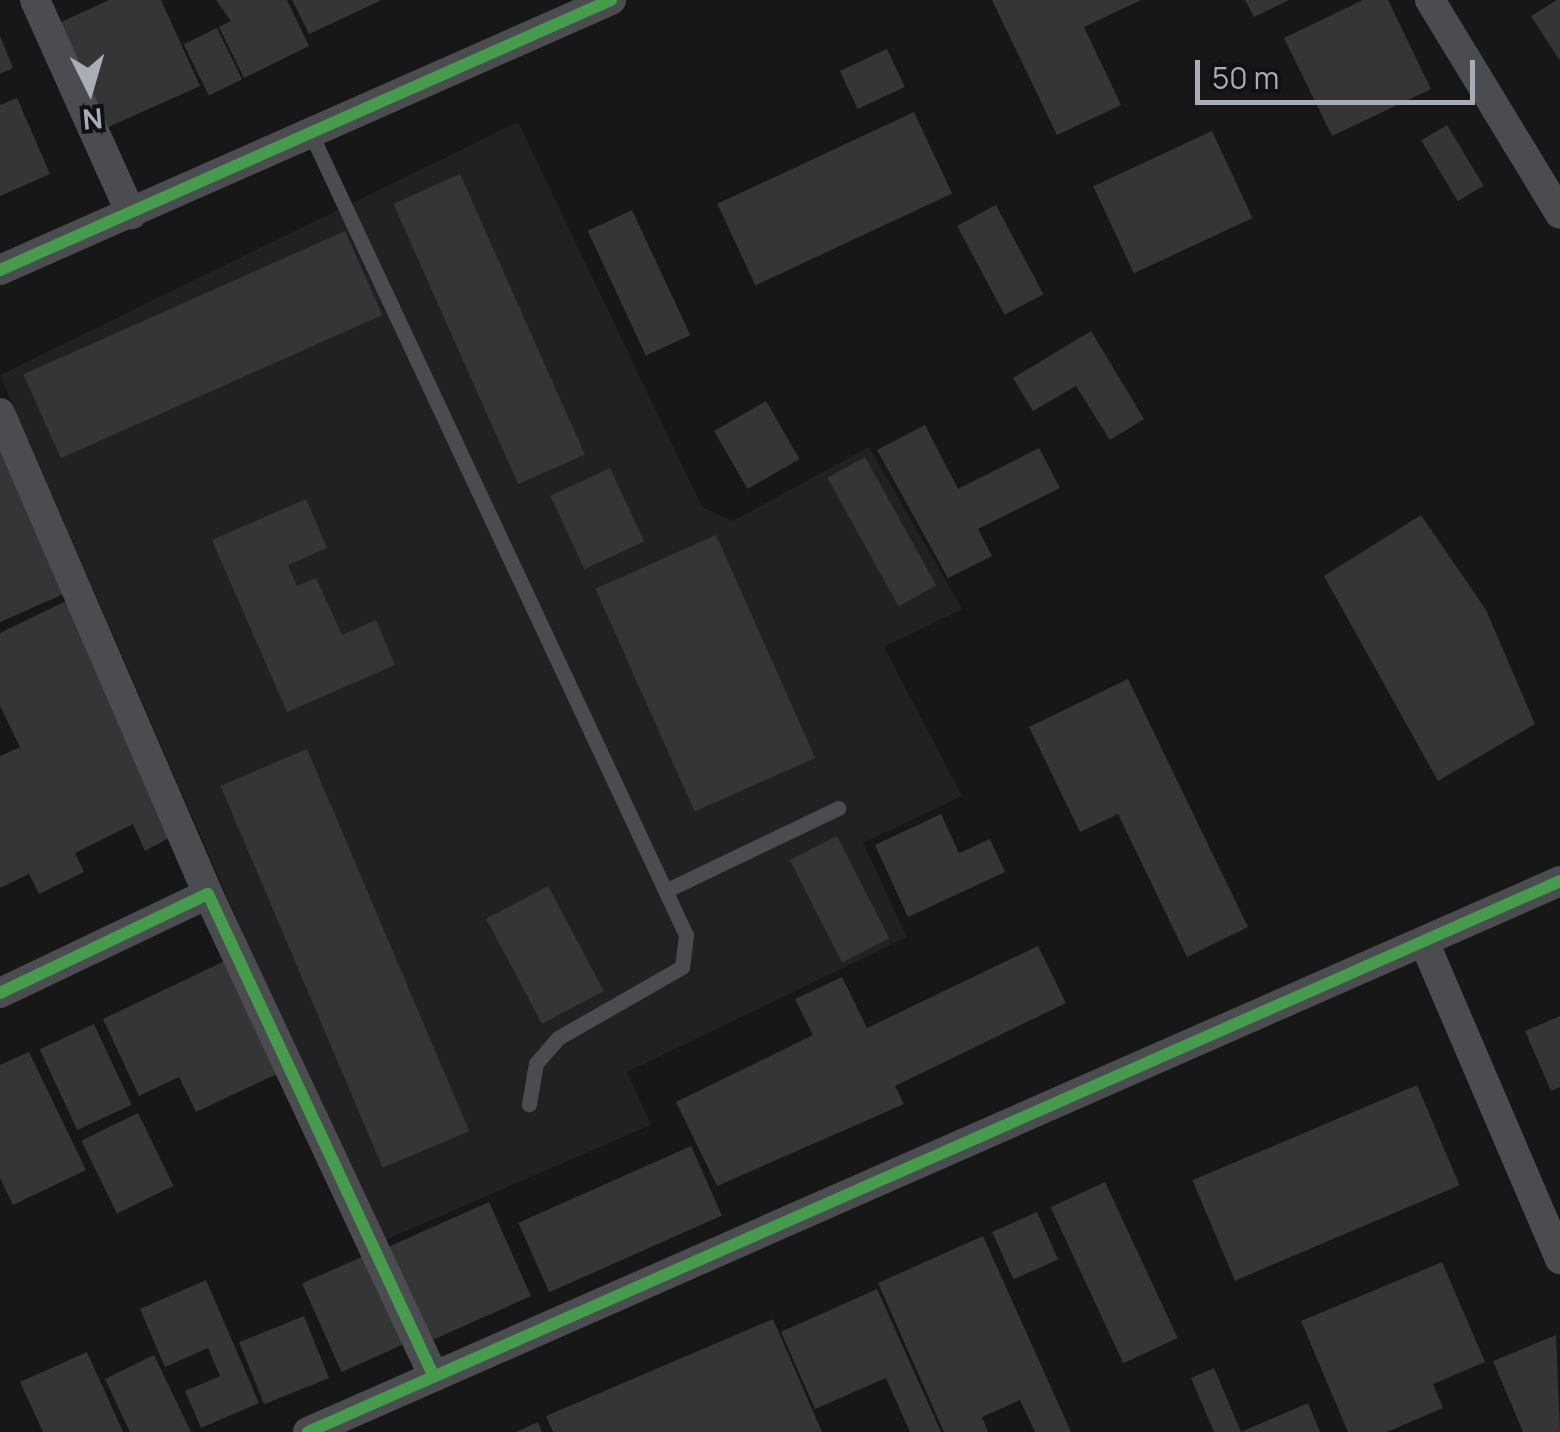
<!DOCTYPE html>
<html>
<head>
<meta charset="utf-8">
<style>
  body { margin:0 }
  #map { position:relative; width:1560px; height:1432px; overflow:hidden; background:#171717; font-family:Manrope,sans-serif }
  div>[style] { position:absolute }
  .built>* { inset:0; background:#212123 }
  .building>* { inset:0; background:#353536; transform-origin:0 0 }
  .lane>* { height:15px; margin:-7.5px; padding:0 7.5px; transform-origin:7.5px; border-radius:7.5px; background:#4b4c50 }
  .street>* { height:30px; margin:-15px; padding:0 15px; transform-origin:15px; border-radius:15px; background:#4b4c50 }
  .cycleway>* { height:12px; margin:-6px; padding:0 6px; transform-origin:6px; border-radius:6px; background:#469c4c }
  span { translate:-50% -50%; white-space:nowrap; text-align:center; line-height:1.15; -webkit-text-stroke:8px #111113; paint-order:stroke }
  .north { position:absolute; left:40px; top:40px; width:100px; height:100px; -webkit-text-stroke:8px #111113; paint-order:stroke; rotate:175deg; font-size:28px; font-weight:700; line-height:40px; text-align:center; color:#a8adb8 }
  .north::after { content:''; display:block; margin:auto; width:35px; height:45px; background:#a8adb8; clip-path:polygon(50% 0,100% 100%,50% 72%,0 100%) }
  .scale { position:absolute; left:1195px; top:60px; width:280px; height:45px; box-sizing:border-box; border:5px solid #a8adb8; border-top:0; padding-left:12px; font-size:30px; line-height:35px; white-space:nowrap; color:#a8adb8; -webkit-text-stroke:8px #111113; paint-order:stroke }
</style>
</head>
<body>
<div id="map">
  <div class="built">
    <i style="clip-path:polygon(518px 122px,702px 507px,733px 521px,869px 447px,962px 609px,884px 647px,962px 796px,863px 843px,907px 937px,627px 1072px,651px 1125px,378px 1243px,0 375px)"></i>
  </div>
  <div class="building">
    <i style="clip-path:polygon(109px 0,161px 0,200px 86px,106px 128px,59px 23px)"></i>
    <i style="clip-path:polygon(216px 0,287px 0,309px 46px,244px 78px,219px 27px,231px 21px)"></i>
    <i style="clip-path:polygon(292px 0,382px 0,309px 34px)"></i>
    <i style="clip-path:polygon(992px 0,1141px 0,1084px 27px,1121px 105px,1057px 135px)"></i>
    <i style="clip-path:polygon(1245px 0,1289px 0,1254px 17px)"></i>
    <i style="clip-path:polygon(1363px 0,1388px 0,1431px 89px,1332px 136px,1284px 38px)"></i>
    <i style="clip-path:polygon(1557px 0,1560px 0,1560px 61px,1531px 16px)"></i>
    <i style="left:217px;top:28px;width:57px;height:37px;rotate:64deg"></i>
    <i style="clip-path:polygon(0 36px,13px 68px,0 74px)"></i>
    <i style="left:887px;top:49px;width:42px;height:52px;rotate:65deg"></i>
    <i style="clip-path:polygon(17px 98px,50px 174px,0 196px,0 105px)"></i>
    <i style="left:914px;top:112px;width:90px;height:217px;rotate:65deg"></i>
    <i style="left:1447px;top:125px;width:71px;height:30px;rotate:59deg"></i>
    <i style="left:1212px;top:131px;width:96px;height:131px;rotate:65deg"></i>
    <i style="left:460px;top:174px;width:307px;height:73px;rotate:66deg"></i>
    <i style="left:996px;top:205px;width:101px;height:44px;rotate:62deg"></i>
    <i style="left:632px;top:210px;width:138px;height:49px;rotate:65deg"></i>
    <i style="left:345px;top:231px;width:92px;height:352px;rotate:66deg"></i>
    <i style="clip-path:polygon(1091px 331px,1144px 419px,1110px 440px,1076px 386px,1033px 411px,1013px 378px)"></i>
    <i style="left:766px;top:401px;width:67px;height:60px;rotate:60deg"></i>
    <i style="clip-path:polygon(925px 425px,958px 489px,1039px 448px,1060px 488px,978px 529px,992px 556px,948px 578px,877px 450px)"></i>
    <i style="clip-path:polygon(0 447px,66px 593px,0 622px)"></i>
    <i style="left:865px;top:457px;width:147px;height:43px;rotate:61deg"></i>
    <i style="left:610px;top:468px;width:81px;height:66px;rotate:65deg"></i>
    <i style="clip-path:polygon(306px 499px,327px 548px,288px 565px,297px 586px,316px 578px,342px 635px,376px 620px,395px 665px,287px 712px,212px 540px)"></i>
    <i style="clip-path:polygon(1421px 515px,1486px 610px,1535px 724px,1438px 781px,1324px 576px)"></i>
    <i style="left:716px;top:535px;width:244px;height:132px;rotate:66deg"></i>
    <i style="clip-path:polygon(68px 600px,171px 837px,145px 851px,133px 824px,75px 853px,84px 872px,39px 894px,29px 874px,0 888px,0 756px,20px 747px,0 706px,0 633px)"></i>
    <i style="clip-path:polygon(1128px 679px,1248px 927px,1187px 957px,1118px 814px,1080px 832px,1029px 727px)"></i>
    <i style="left:307px;top:749px;width:415px;height:94px;rotate:67deg"></i>
    <i style="clip-path:polygon(941px 814px,959px 853px,990px 839px,1005px 872px,908px 917px,875px 845px)"></i>
    <i style="left:837px;top:836px;width:115px;height:53px;rotate:63deg"></i>
    <i style="left:548px;top:886px;width:119px;height:70px;rotate:62deg"></i>
    <i style="clip-path:polygon(1038px 946px,1066px 1003px,895px 1086px,904px 1104px,717px 1186px,676px 1102px,813px 1035px,795px 999px,842px 977px,867px 1028px)"></i>
    <i style="clip-path:polygon(231px 958px,285px 1070px,196px 1112px,179px 1077px,139px 1096px,103px 1019px)"></i>
    <i style="clip-path:polygon(1560px 1016px,1560px 1087px,1551px 1091px,1525px 1031px)"></i>
    <i style="left:94px;top:1024px;width:89px;height:60px;rotate:65deg"></i>
    <i style="clip-path:polygon(29px 1052px,86px 1170px,13px 1205px,0 1178px,0 1065px)"></i>
    <i style="left:1417px;top:1085px;width:109px;height:244px;rotate:67deg"></i>
    <i style="left:138px;top:1113px;width:81px;height:63px;rotate:64deg"></i>
    <i style="left:691px;top:1146px;width:76px;height:189px;rotate:66deg"></i>
    <i style="left:1105px;top:1182px;width:172px;height:60px;rotate:65deg"></i>
    <i style="left:489px;top:1202px;width:103px;height:116px;rotate:66deg"></i>
    <i style="left:1037px;top:1212px;width:52px;height:49px;rotate:66deg"></i>
    <i style="clip-path:polygon(983px 1236px,1071px 1432px,1035px 1432px,1020px 1400px,982px 1417px,988px 1432px,944px 1432px,878px 1283px)"></i>
    <i style="left:366px;top:1255px;width:97px;height:70px;rotate:66deg"></i>
    <i style="clip-path:polygon(1442px 1262px,1485px 1362px,1433px 1384px,1443px 1408px,1387px 1432px,1348px 1432px,1301px 1321px)"></i>
    <i style="clip-path:polygon(206px 1280px,259px 1403px,201px 1428px,185px 1391px,220px 1376px,208px 1348px,165px 1367px,140px 1309px)"></i>
    <i style="clip-path:polygon(877px 1289px,941px 1432px,910px 1432px,886px 1378px,815px 1409px,781px 1332px)"></i>
    <i style="left:304px;top:1316px;width:67px;height:70px;rotate:68deg"></i>
    <i style="clip-path:polygon(773px 1319px,822px 1432px,553px 1432px,546px 1416px)"></i>
    <i style="clip-path:polygon(1556px 1335px,1560px 1432px,1523px 1432px,1493px 1361px)"></i>
    <i style="clip-path:polygon(87px 1352px,123px 1432px,43px 1432px,20px 1382px)"></i>
    <i style="clip-path:polygon(154px 1355px,191px 1432px,130px 1432px,105px 1379px)"></i>
    <i style="clip-path:polygon(1214px 1368px,1241px 1432px,1308px 1403px,1320px 1432px,1214px 1432px,1191px 1378px)"></i>
    <i style="clip-path:polygon(538px 1422px,542px 1432px,516px 1432px)"></i>
  </div>
  <div class="lane">
    <i style="left:311px;top:134px;width:884px;rotate:64.91deg"></i>
    <i style="left:686px;top:935px;width:32px;rotate:97deg"></i>
    <i style="left:682px;top:967px;width:143px;rotate:150.2deg"></i>
    <i style="left:558px;top:1038px;width:33px;rotate:131deg"></i>
    <i style="left:536px;top:1063px;width:42px;rotate:99.7deg"></i>
    <i style="left:667px;top:890px;width:190px;rotate:-25.6deg"></i>
  </div>
  <div class="street">
    <i style="left:35px;top:0;width:235px;rotate:65.8deg"></i>
    <i style="left:1430px;top:0;width:250px;rotate:58.7deg"></i>
    <i style="left:0;top:270px;width:668px;rotate:-23.84deg"></i>
    <i style="left:0;top:413px;width:524px;rotate:66.61deg"></i>
    <i style="left:1425px;top:944px;width:343px;rotate:66.8deg"></i>
    <i style="left:0;top:993px;width:230px;rotate:-25.5deg"></i>
    <i style="left:208px;top:894px;width:533px;rotate:64.92deg"></i>
    <i style="left:308px;top:1432px;width:1368px;rotate:-23.75deg"></i>
  </div>
  <div class="cycleway">
    <i style="left:0;top:270px;width:668px;rotate:-23.84deg"></i>
    <i style="left:0;top:993px;width:230px;rotate:-25.5deg"></i>
    <i style="left:208px;top:894px;width:533px;rotate:64.92deg"></i>
    <i style="left:308px;top:1432px;width:1368px;rotate:-23.75deg"></i>
  </div>
  <div class="north">N</div>
  <div class="scale">50 m</div>
</div>
</body>
</html>
